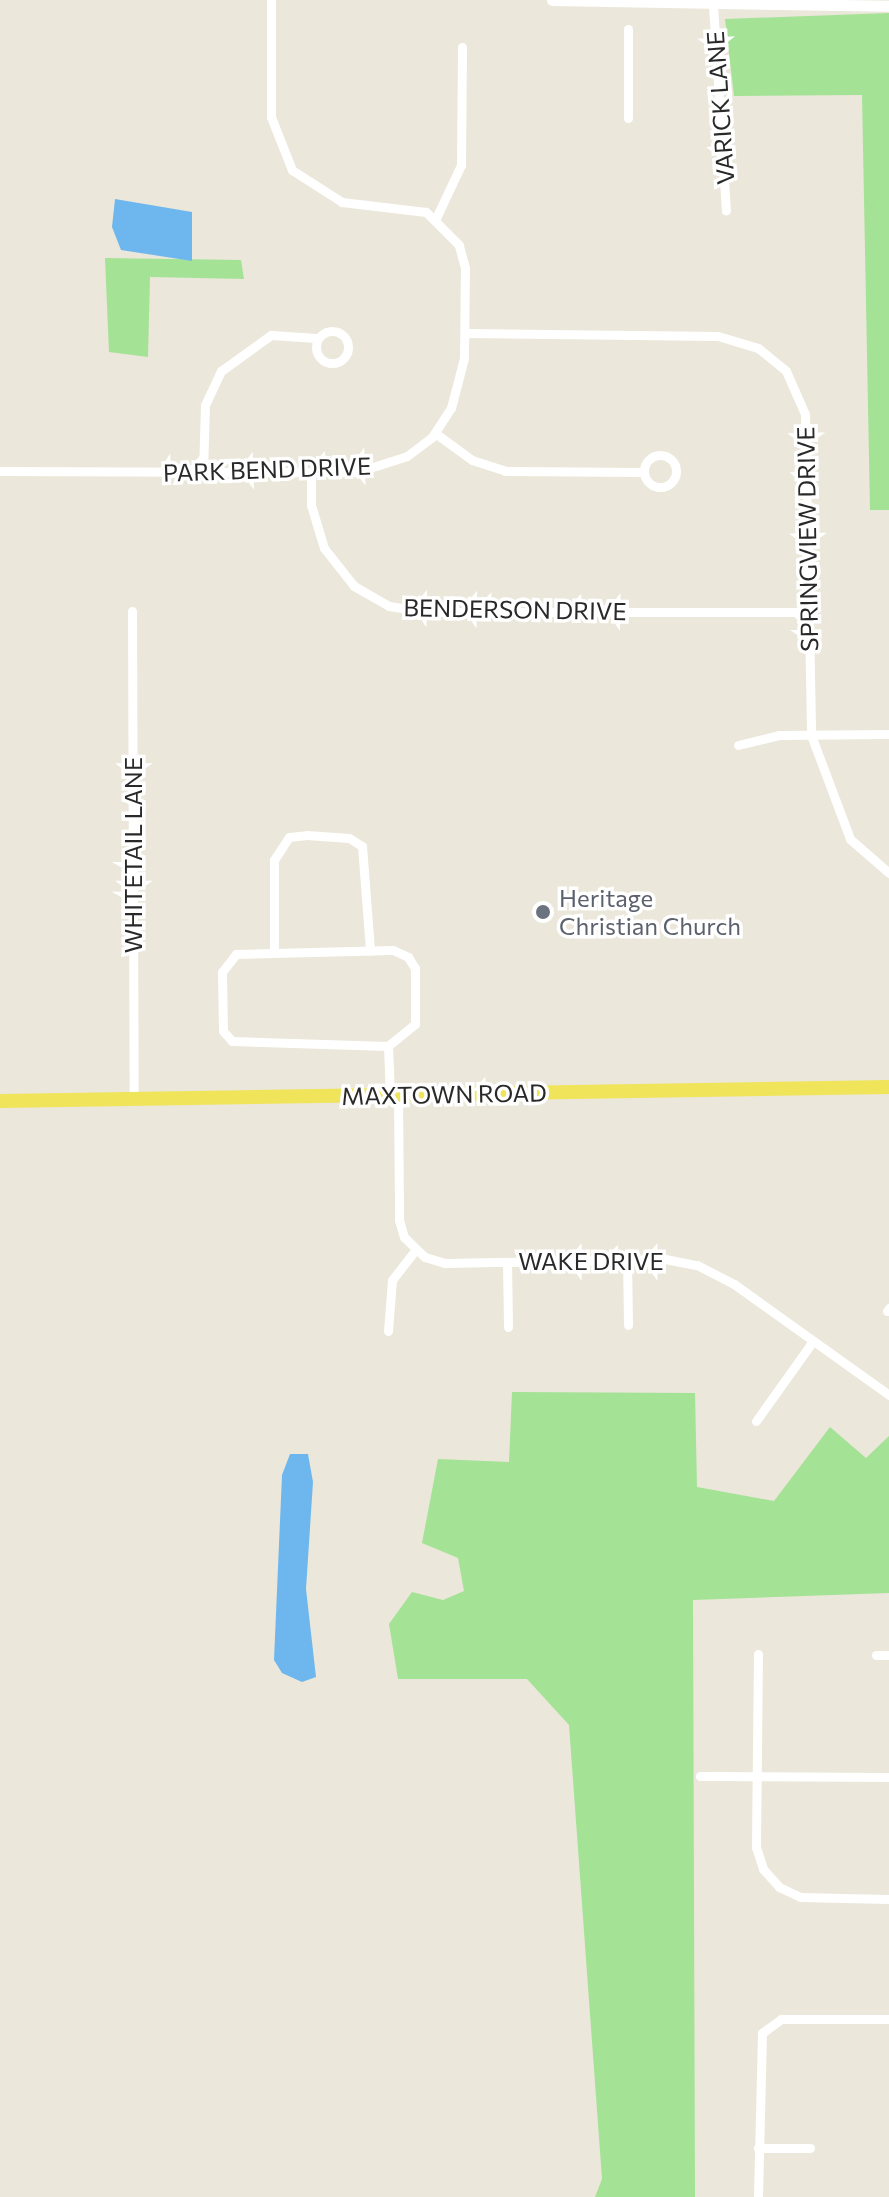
<!DOCTYPE html>
<html>
<head>
<meta charset="utf-8">
<style>
  body { margin:0 }
  #map { position:relative; width:889px; height:2197px; overflow:hidden; background:#ebe7da; font-family:Commissioner,sans-serif }
  div>[style] { position:absolute }
  .green>* { inset:0; background:#a4e296 }
  .water>* { inset:0; background:#6db7ee }
  .minor>* { height:9px; margin:-4.5px; padding:0 4.5px; transform-origin:4.5px; border-radius:4.5px; background:#fff }
  .minor>.ring { margin:-4.5px; padding:0; box-sizing:content-box; background:none; border:9px solid #fff; border-radius:50% }
  .tertiary>* { height:11px; margin:-5.5px; padding:0 5.5px; transform-origin:5.5px; border-radius:5.5px; background:#fff }
  .primary>* { height:14px; margin:-7px; padding:0 7px; transform-origin:7px; border-radius:7px; background:#f0e45b }
  .dots>* { width:22px; height:22px; translate:-50% -50%; box-sizing:border-box; border:4px solid #fff; border-radius:50% }
  span { translate:-50% -50%; white-space:nowrap; text-align:center; line-height:1.15; -webkit-text-stroke:7px #fff; paint-order:stroke }
  .street-label { font-size:24px; color:#292929 }
  .worship-label { font-size:24px; color:#5b616d }
  .left { translate:0 -50%; text-align:left }
</style>
</head>
<body>
<div id="map">
  <div class="green">
    <i style="clip-path:polygon(889px 13px,889px 510px,870px 510px,862px 95px,734px 96px,725px 19px)"></i>
    <i style="clip-path:polygon(105px 258px,241px 260px,244px 279px,150px 277px,148px 357px,109px 352px)"></i>
    <i style="clip-path:polygon(512px 1392px,695px 1393px,697px 1487px,774px 1501px,830px 1427px,866px 1458px,889px 1436px,889px 1593px,693px 1600px,695px 2197px,595px 2197px,602px 2179px,569px 1725px,527px 1679px,398px 1679px,389px 1624px,412px 1592px,443px 1600px,464px 1591px,458px 1558px,422px 1543px,438px 1459px,509px 1462px)"></i>
  </div>
  <div class="water">
    <i style="clip-path:polygon(115px 199px,192px 212px,192px 261px,121px 250px,112px 227px)"></i>
    <i style="clip-path:polygon(290px 1454px,308px 1454px,313px 1482px,306px 1589px,316px 1677px,302px 1682px,282px 1673px,274px 1660px,282px 1475px)"></i>
  </div>
  <div class="minor">
    <i style="left:713px;top:5px;width:206px;rotate:86.4deg"></i>
    <i style="left:628px;top:118px;width:89px;rotate:-90deg"></i>
    <i style="left:436px;top:218px;width:59px;rotate:-64.7deg"></i>
    <i style="left:461px;top:165px;width:118px;rotate:-89.5deg"></i>
    <i class="ring" style="left:316px;top:331px;width:23px;height:23px"></i>
    <i style="left:465px;top:333px;width:253px;rotate:0.7deg"></i>
    <i style="left:718px;top:336px;width:42px;rotate:16.7deg"></i>
    <i style="left:758px;top:348px;width:36px;rotate:39deg"></i>
    <i style="left:786px;top:371px;width:47px;rotate:66.2deg"></i>
    <i style="left:805px;top:414px;width:321px;rotate:88.9deg"></i>
    <i style="left:811px;top:735px;width:111px;rotate:69.4deg"></i>
    <i style="left:850px;top:839px;width:52px;rotate:41.1deg"></i>
    <i style="left:435px;top:433px;width:46px;rotate:36.1deg"></i>
    <i style="left:472px;top:460px;width:35px;rotate:18deg"></i>
    <i style="left:505px;top:471px;width:138px;rotate:0.4deg"></i>
    <i class="ring" style="left:644px;top:455px;width:23px;height:23px"></i>
    <i style="left:0;top:471px;width:357px;rotate:0.2deg"></i>
    <i style="left:357px;top:472px;width:52px;rotate:-17.7deg"></i>
    <i style="left:407px;top:456px;width:31px;rotate:-37deg"></i>
    <i style="left:432px;top:437px;width:35px;rotate:-57deg"></i>
    <i style="left:451px;top:408px;width:52px;rotate:-75.4deg"></i>
    <i style="left:464px;top:358px;width:90px;rotate:-89.4deg"></i>
    <i style="left:465px;top:268px;width:24px;rotate:-105deg"></i>
    <i style="left:459px;top:245px;width:47px;rotate:-135deg"></i>
    <i style="left:426px;top:212px;width:85px;rotate:-173.2deg"></i>
    <i style="left:342px;top:202px;width:59px;rotate:-147.4deg"></i>
    <i style="left:292px;top:170px;width:57px;rotate:-111.6deg"></i>
    <i style="left:271px;top:117px;width:117px;rotate:-90deg"></i>
    <i style="left:203px;top:472px;width:67px;rotate:-88.3deg"></i>
    <i style="left:205px;top:405px;width:38px;rotate:-65deg"></i>
    <i style="left:221px;top:371px;width:62px;rotate:-35.8deg"></i>
    <i style="left:271px;top:335px;width:45px;rotate:3.8deg"></i>
    <i style="left:311px;top:473px;width:32px;rotate:90deg"></i>
    <i style="left:311px;top:505px;width:45px;rotate:73.2deg"></i>
    <i style="left:324px;top:548px;width:48px;rotate:51.7deg"></i>
    <i style="left:354px;top:586px;width:40px;rotate:29.7deg"></i>
    <i style="left:389px;top:606px;width:39px;rotate:9deg"></i>
    <i style="left:428px;top:612px;width:380px"></i>
    <i style="left:132px;top:611px;width:488px;rotate:89.8deg"></i>
    <i style="left:738px;top:745px;width:42px;rotate:-13.7deg"></i>
    <i style="left:779px;top:735px;width:110px;rotate:-0.5deg"></i>
    <i style="left:274px;top:953px;width:93px;rotate:-90deg"></i>
    <i style="left:274px;top:860px;width:27px;rotate:-57deg"></i>
    <i style="left:289px;top:837px;width:18px;rotate:-6deg"></i>
    <i style="left:307px;top:835px;width:42px;rotate:4.1deg"></i>
    <i style="left:349px;top:838px;width:15px;rotate:32deg"></i>
    <i style="left:362px;top:846px;width:105px;rotate:85.6deg"></i>
    <i style="left:388px;top:1046px;width:156px;rotate:-178.2deg"></i>
    <i style="left:232px;top:1041px;width:13px;rotate:-132deg"></i>
    <i style="left:223px;top:1031px;width:59px;rotate:-91deg"></i>
    <i style="left:222px;top:972px;width:23px;rotate:-52deg"></i>
    <i style="left:236px;top:954px;width:157px;rotate:-1.5deg"></i>
    <i style="left:393px;top:950px;width:17px;rotate:25deg"></i>
    <i style="left:408px;top:957px;width:13px;rotate:58deg"></i>
    <i style="left:415px;top:968px;width:56px;rotate:90deg"></i>
    <i style="left:415px;top:1024px;width:35px;rotate:141deg"></i>
    <i style="left:388px;top:1046px;width:49px;rotate:87.7deg"></i>
    <i style="left:398px;top:1095px;width:125px;rotate:89.5deg"></i>
    <i style="left:399px;top:1220px;width:18px;rotate:74deg"></i>
    <i style="left:404px;top:1237px;width:29px;rotate:44deg"></i>
    <i style="left:425px;top:1257px;width:21px;rotate:17deg"></i>
    <i style="left:445px;top:1263px;width:220px;rotate:-1deg"></i>
    <i style="left:665px;top:1259px;width:33px;rotate:11deg"></i>
    <i style="left:697px;top:1265px;width:42px;rotate:27.2deg"></i>
    <i style="left:734px;top:1284px;width:191px;rotate:35.6deg"></i>
    <i style="left:627px;top:1259px;width:66px;rotate:89.1deg"></i>
    <i style="left:507px;top:1262px;width:65px;rotate:89.1deg"></i>
    <i style="left:887px;top:1311px;width:4px;rotate:-56deg"></i>
    <i style="left:388px;top:1331px;width:51px;rotate:-85.5deg"></i>
    <i style="left:392px;top:1280px;width:37px;rotate:-52deg"></i>
    <i style="left:756px;top:1421px;width:98px;rotate:-54.5deg"></i>
    <i style="left:758px;top:1654px;width:193px;rotate:90.6deg"></i>
    <i style="left:756px;top:1847px;width:23px;rotate:72deg"></i>
    <i style="left:763px;top:1869px;width:24px;rotate:48deg"></i>
    <i style="left:779px;top:1887px;width:23px;rotate:25deg"></i>
    <i style="left:800px;top:1897px;width:89px;rotate:1.3deg"></i>
    <i style="left:876px;top:1655px;width:13px"></i>
    <i style="left:700px;top:1776px;width:189px;rotate:0.3deg"></i>
    <i style="left:758px;top:2148px;width:52px"></i>
    <i style="left:758px;top:2197px;width:164px;rotate:-88.6deg"></i>
    <i style="left:762px;top:2033px;width:24px;rotate:-36deg"></i>
    <i style="left:781px;top:2019px;width:108px"></i>
  </div>
  <div class="tertiary">
    <i style="left:552px;top:0;width:337px;rotate:1deg"></i>
  </div>
  <div class="primary">
    <i style="left:0;top:1101px;width:889px;rotate:-0.9deg"></i>
  </div>
  <div class="dots">
    <i style="left:543px;top:912px;background:#6b7280"></i>
  </div>
  <div class="street-label">
    <span style="left:720px;top:108px;rotate:-94deg">VARICK LANE</span>
    <span style="left:267px;top:469px;rotate:-2deg">PARK BEND DRIVE</span>
    <span style="left:807px;top:539px;rotate:-91deg">SPRINGVIEW DRIVE</span>
    <span style="left:515px;top:609px;rotate:1deg">BENDERSON DRIVE</span>
    <span style="left:133px;top:855px;rotate:-90deg">WHITETAIL LANE</span>
    <span style="left:444px;top:1094px;rotate:-1deg">MAXTOWN ROAD</span>
    <span style="left:591px;top:1261px">WAKE DRIVE</span>
  </div>
  <div class="worship-label">
    <span class="left" style="left:559px;top:912px">Heritage<br>Christian Church</span>
  </div>
</div>
</body>
</html>
